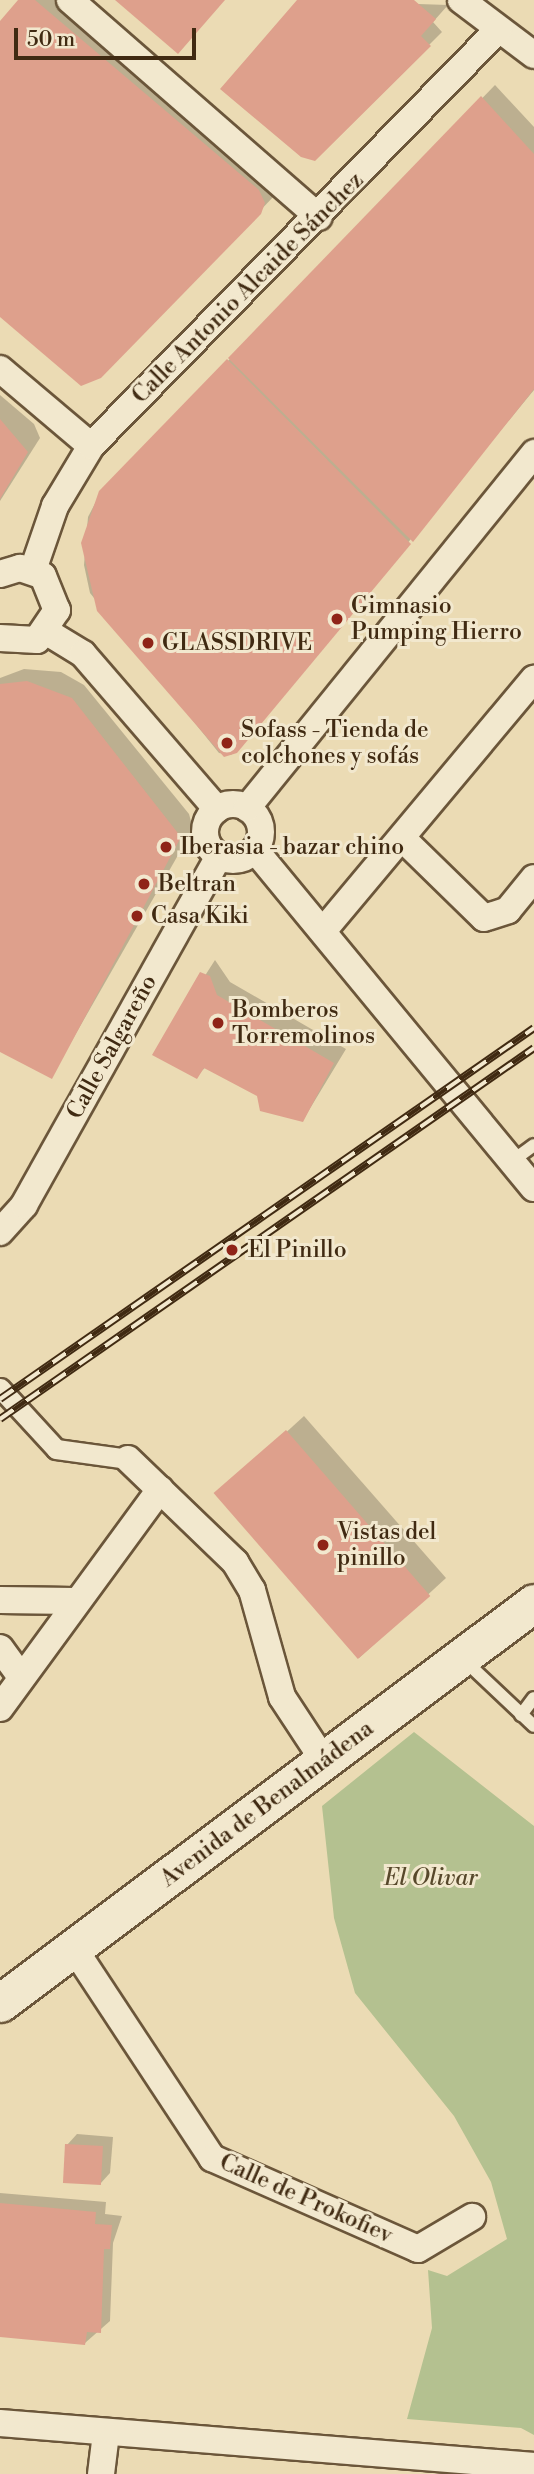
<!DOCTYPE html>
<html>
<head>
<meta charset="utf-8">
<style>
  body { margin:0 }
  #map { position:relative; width:534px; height:2474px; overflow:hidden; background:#ebdbb4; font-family:"Libre Bodoni",serif }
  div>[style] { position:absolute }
  .green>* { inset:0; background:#b4c190 }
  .shadow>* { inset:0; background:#0003 }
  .building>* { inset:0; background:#dea08c; transform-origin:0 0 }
  .roads { filter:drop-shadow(2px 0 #6b563a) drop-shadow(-2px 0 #6b563a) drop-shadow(0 2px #6b563a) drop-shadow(0 -2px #6b563a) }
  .service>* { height:12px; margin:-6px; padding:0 6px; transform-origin:6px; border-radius:6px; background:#f2e8ce }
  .pedestrian>* { height:19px; margin:-9.5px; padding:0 9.5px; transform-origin:9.5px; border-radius:9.5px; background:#f2e8ce }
  .minor>* { height:26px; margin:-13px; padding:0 13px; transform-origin:13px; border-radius:13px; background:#f2e8ce }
  .minor>.ring { margin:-13px; padding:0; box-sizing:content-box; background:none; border:26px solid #f2e8ce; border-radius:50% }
  .secondary>* { height:37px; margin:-18.5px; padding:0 18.5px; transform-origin:18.5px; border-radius:18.5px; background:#f2e8ce }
  .rail>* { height:8px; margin-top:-4px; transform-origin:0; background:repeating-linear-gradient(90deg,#f2e8ce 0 16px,#402a12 0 32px); box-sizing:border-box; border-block:2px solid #402a12 }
  .dots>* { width:19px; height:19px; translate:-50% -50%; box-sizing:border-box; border:4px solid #f2e8ce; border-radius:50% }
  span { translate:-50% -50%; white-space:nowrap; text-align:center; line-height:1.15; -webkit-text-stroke:6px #f2e8ce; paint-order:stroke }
  .street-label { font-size:23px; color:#402a12 }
  .poi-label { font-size:23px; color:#402a12 }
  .left { translate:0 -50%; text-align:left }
  .park-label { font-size:23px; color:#57482b; font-style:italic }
  .scale { position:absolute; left:14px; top:28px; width:182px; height:32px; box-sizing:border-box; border:4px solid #402a12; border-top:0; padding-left:9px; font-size:21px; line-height:24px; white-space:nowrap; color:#402a12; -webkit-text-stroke:5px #f2e8ce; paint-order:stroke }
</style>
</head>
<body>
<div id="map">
  <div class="green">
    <i style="clip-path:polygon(414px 1732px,534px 1826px,534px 2435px,521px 2428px,407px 2419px,432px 2328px,428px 2270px,447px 2276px,507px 2239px,491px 2182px,454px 2116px,355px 1993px,334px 1918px,322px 1806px)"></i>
  </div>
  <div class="shadow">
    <i style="clip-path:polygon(20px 0,63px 0,276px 194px,114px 363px,0 315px,0 24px)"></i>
    <i style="clip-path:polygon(299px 0,448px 5px,433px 22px,442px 32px,320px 154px)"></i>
    <i style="clip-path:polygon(495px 85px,534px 127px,534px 390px,244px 741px,231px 755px,219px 753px,90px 593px,84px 565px,88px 517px,101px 492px)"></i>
    <i style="clip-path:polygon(0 395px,34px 424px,40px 438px,0 501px)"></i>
    <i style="clip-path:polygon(24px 669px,61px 672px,84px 685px,189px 814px,193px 829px,51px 1077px,0 1050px,0 678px)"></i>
    <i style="clip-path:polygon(215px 960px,230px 982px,346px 1049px,303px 1120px,206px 1067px,196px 1076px,155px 1054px)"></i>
    <i style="clip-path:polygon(304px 1416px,446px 1578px,359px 1658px,234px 1480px)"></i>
    <i style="clip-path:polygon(77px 2134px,113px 2137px,110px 2173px,100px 2184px,67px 2145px)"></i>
    <i style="clip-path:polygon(0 2193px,106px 2202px,105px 2214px,122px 2216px,113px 2243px,110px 2321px,85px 2343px,0 2336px)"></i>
  </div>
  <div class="building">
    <i style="clip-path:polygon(18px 0,35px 0,259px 190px,265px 203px,261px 214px,101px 378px,81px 386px,0 317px,0 21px)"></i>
    <i style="clip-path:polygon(115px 0,225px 0,178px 54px)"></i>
    <i style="clip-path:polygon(297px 0,414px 0,436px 19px,421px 36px,431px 46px,315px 161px,301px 157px,220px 89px)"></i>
    <i style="clip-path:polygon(481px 96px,534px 154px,534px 389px,413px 542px,228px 358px)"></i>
    <i style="clip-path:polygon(227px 359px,411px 544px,237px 753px,224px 757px,97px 611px,81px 543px,99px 491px)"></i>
    <i style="clip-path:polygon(0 419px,28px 452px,0 499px)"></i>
    <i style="clip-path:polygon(27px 681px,72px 698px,181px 837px,52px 1079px,0 1052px,0 684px)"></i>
    <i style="clip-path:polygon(200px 972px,210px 976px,217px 995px,334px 1063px,303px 1122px,260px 1111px,257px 1096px,204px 1068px,197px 1079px,152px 1055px)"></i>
    <i style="left:286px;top:1430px;width:220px;height:96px;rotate:49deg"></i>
    <i style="left:65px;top:2144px;width:38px;height:39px;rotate:3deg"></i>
    <i style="clip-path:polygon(0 2203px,96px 2212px,95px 2224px,112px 2225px,110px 2249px,104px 2249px,101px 2333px,87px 2332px,85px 2345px,0 2337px)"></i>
  </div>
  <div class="roads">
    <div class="service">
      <i style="left:512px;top:1161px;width:27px;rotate:-36deg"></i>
      <i style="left:464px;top:1660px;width:96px;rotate:43.3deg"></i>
      <i style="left:521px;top:1715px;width:21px;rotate:-53deg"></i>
    </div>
    <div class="pedestrian">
      <i style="left:0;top:1388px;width:83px;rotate:47.4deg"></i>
      <i style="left:56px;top:1449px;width:73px;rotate:7.9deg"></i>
    </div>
    <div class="minor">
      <i style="left:70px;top:0;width:330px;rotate:41.1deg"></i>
      <i style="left:461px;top:0;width:91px;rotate:37deg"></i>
      <i style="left:0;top:369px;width:119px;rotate:40.2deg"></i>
      <i style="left:33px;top:570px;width:68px;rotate:-71deg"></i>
      <i style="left:55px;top:506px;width:70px;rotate:-59deg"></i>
      <i style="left:91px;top:446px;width:583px;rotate:-45.63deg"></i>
      <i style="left:0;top:574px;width:21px;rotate:-17deg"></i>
      <i style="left:20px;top:568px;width:24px;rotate:19deg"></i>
      <i style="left:43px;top:576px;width:37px;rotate:68deg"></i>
      <i style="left:57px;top:610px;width:36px;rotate:124deg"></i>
      <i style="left:37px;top:640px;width:37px;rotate:-177deg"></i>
      <i style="left:47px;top:632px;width:42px;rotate:31.4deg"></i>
      <i style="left:83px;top:654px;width:205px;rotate:49.2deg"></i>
      <i class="ring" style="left:205px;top:804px;width:30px;height:30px"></i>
      <i style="left:247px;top:808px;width:457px;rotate:-51deg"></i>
      <i style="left:403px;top:839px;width:113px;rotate:44.3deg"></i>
      <i style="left:484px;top:918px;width:25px;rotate:-18deg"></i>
      <i style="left:508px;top:910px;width:41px;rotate:-50.9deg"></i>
      <i style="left:255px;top:850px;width:438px;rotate:50.5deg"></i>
      <i style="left:323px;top:931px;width:329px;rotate:-50.1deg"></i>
      <i style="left:0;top:1232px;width:36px;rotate:-48deg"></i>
      <i style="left:24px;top:1205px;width:400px;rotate:-60.8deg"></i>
      <i style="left:128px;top:1459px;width:149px;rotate:43.9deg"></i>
      <i style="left:235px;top:1562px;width:33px;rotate:59deg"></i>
      <i style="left:252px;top:1590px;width:111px;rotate:74.3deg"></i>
      <i style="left:282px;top:1697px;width:77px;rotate:56.7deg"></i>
      <i style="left:0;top:1600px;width:74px;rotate:0.8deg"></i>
      <i style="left:0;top:1648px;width:36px;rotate:54deg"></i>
      <i style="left:0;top:1708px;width:271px;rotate:-53.8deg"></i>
      <i style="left:73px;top:1947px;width:253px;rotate:56.6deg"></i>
      <i style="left:212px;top:2158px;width:225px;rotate:23.8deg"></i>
      <i style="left:418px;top:2249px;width:63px;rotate:-30.7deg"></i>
      <i style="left:0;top:2423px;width:536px;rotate:4.6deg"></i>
      <i style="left:101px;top:2474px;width:41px;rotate:-83deg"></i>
    </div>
    <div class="secondary">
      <i style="left:0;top:2003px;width:667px;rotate:-36.84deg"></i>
    </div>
  </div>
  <div class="rail">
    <i style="left:0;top:1399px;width:650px;rotate:-34.79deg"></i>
    <i style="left:0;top:1419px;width:650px;rotate:-34.79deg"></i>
  </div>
  <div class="dots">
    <i style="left:337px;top:619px;background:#8f2418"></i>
    <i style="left:148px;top:643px;background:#8f2418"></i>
    <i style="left:227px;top:743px;background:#8f2418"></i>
    <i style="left:166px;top:847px;background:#8f2418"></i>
    <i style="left:144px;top:884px;background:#8f2418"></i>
    <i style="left:137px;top:916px;background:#8f2418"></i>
    <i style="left:218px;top:1023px;background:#8f2418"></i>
    <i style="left:232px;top:1250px;background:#8f2418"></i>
    <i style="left:323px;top:1545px;background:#8f2418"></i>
  </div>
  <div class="street-label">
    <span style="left:248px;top:288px;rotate:-45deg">Calle Antonio Alcaide Sánchez</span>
    <span style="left:112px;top:1047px;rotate:-61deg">Calle Salgareño</span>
    <span style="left:267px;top:1804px;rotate:-37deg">Avenida de Benalmádena</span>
    <span style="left:306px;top:2199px;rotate:24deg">Calle de Prokofiev</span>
  </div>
  <div class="poi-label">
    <span class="left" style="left:351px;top:619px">Gimnasio<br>Pumping Hierro</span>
    <span class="left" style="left:162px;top:643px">GLASSDRIVE</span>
    <span class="left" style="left:241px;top:743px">Sofass - Tienda de<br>colchones y sofás</span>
    <span class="left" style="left:180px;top:847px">Iberasia - bazar chino</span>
    <span class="left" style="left:158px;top:884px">Beltran</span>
    <span class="left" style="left:151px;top:916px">Casa Kiki</span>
    <span class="left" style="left:232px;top:1023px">Bomberos<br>Torremolinos</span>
    <span class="left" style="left:248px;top:1250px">El Pinillo</span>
    <span class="left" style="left:337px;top:1545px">Vistas del<br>pinillo</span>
  </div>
  <div class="park-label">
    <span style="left:431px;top:1878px">El Olivar</span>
  </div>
  <div class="scale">50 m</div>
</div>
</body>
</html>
